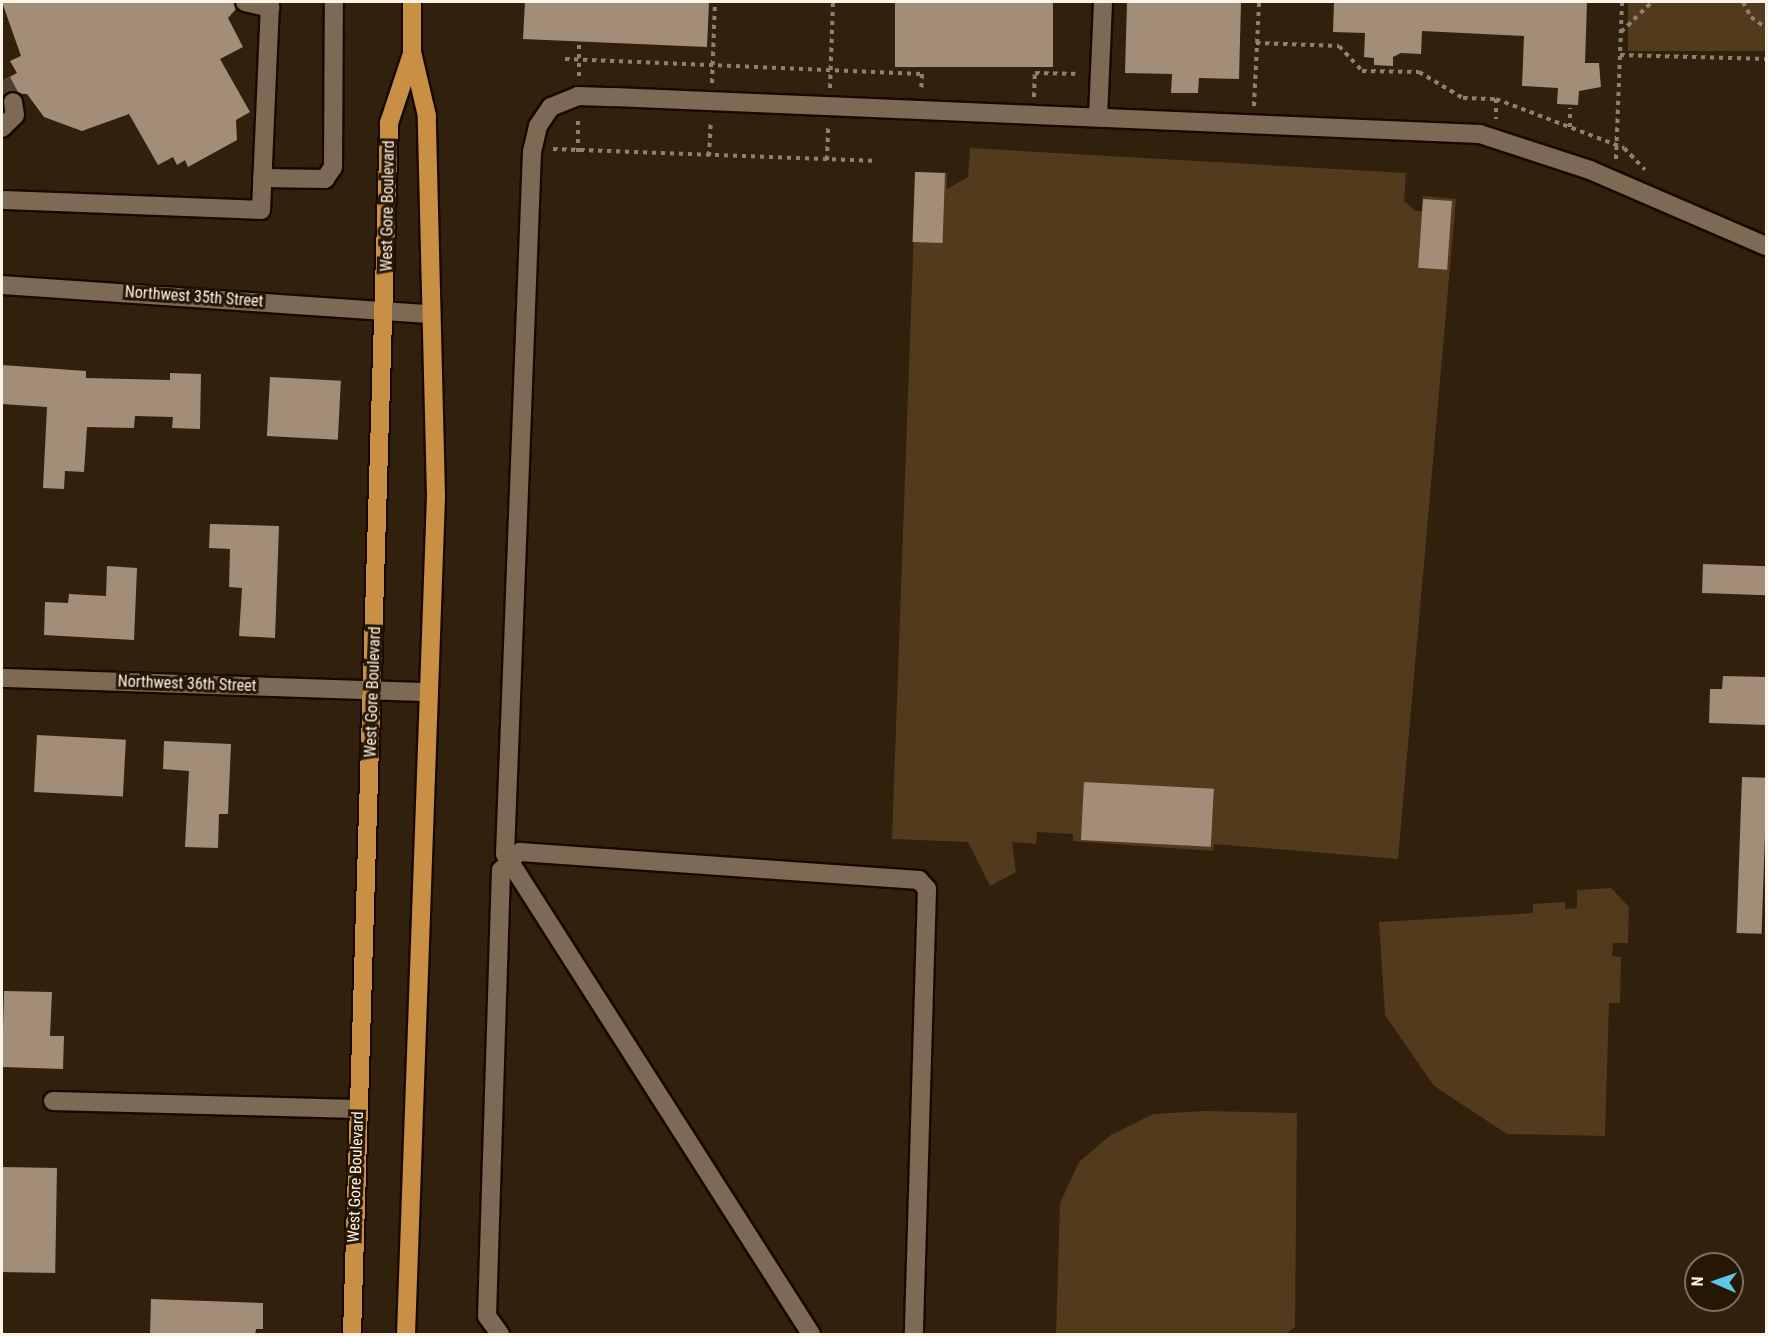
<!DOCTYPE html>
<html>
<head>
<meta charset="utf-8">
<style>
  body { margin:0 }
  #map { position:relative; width:1768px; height:1336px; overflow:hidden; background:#30200c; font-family:"Roboto Condensed",sans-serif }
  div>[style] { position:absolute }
  .green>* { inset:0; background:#523a1c; transform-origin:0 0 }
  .building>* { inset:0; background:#a28e78; transform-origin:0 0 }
  .minor-tunnel>* { height:18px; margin-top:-9px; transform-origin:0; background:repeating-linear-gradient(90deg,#4f402d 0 18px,transparent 0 27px) }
  .path>* { height:4px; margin-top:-2px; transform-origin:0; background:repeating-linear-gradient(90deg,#8f8171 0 4.5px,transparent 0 9px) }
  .roads { filter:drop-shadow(2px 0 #180900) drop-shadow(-2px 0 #180900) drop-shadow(0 2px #180900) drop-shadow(0 -2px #180900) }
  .minor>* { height:18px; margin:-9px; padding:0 9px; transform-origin:9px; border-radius:9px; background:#7d6954 }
  .major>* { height:18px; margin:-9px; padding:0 9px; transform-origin:9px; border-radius:9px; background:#c98f44 }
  span { translate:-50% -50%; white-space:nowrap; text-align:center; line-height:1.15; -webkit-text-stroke:6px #261704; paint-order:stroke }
  .street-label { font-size:16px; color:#fef3e7 }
  .frame { position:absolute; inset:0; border:3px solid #fef3e7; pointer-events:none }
  .north { position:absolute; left:1684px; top:1252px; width:60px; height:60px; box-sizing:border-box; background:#261704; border:2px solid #7c6f5f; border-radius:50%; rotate:272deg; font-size:16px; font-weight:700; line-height:24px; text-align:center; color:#fef3e7 }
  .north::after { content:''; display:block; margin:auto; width:21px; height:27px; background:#5bc8e7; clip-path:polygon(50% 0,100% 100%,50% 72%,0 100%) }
</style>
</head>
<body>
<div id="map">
  <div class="green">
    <i style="left:1628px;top:2px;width:138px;height:49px"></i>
    <i style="clip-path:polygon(970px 148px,1406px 173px,1404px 201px,1416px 211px,1422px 211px,1423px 196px,1456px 199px,1398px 859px,1214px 844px,1213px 851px,1073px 841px,1073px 834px,1037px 832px,1036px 844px,1012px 842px,1016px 872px,990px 886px,968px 842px,892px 839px,916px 172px,947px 173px,947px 189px,968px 177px)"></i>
    <i style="clip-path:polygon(1611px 888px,1629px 907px,1628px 943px,1613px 943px,1612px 956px,1621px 957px,1620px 1003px,1609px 1003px,1605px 1136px,1507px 1134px,1434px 1086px,1385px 1015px,1379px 922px,1533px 913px,1533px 904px,1565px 902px,1565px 909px,1577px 908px,1577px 890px)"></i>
    <i style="clip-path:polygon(1204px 1111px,1297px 1113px,1295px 1327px,1286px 1334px,1056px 1334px,1060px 1203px,1079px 1162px,1111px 1135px,1153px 1114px)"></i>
  </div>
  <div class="building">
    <i style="clip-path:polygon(2px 2px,234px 2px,236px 9px,228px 18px,243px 47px,220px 59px,250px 112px,236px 120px,237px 140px,188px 167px,185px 160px,177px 165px,173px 157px,158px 165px,129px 114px,82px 131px,44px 117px,27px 94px,6px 93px,2px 109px,2px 81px,17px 73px,10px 61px,21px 56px)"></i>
    <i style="clip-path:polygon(525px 2px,709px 2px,707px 47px,523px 39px)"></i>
    <i style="left:895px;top:2px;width:158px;height:65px"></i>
    <i style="clip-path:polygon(1127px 2px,1241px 2px,1239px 79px,1199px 78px,1198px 93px,1171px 93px,1172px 74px,1125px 73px)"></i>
    <i style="clip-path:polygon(1334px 2px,1587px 2px,1585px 63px,1599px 63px,1601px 87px,1579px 91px,1578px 105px,1557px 104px,1558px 88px,1522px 86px,1524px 36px,1422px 31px,1421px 54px,1401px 53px,1393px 57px,1393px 66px,1374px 65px,1374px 58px,1364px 57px,1365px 33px,1333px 32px)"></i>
    <i style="left:915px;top:172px;width:30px;height:70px;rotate:2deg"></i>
    <i style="left:1423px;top:199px;width:29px;height:69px;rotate:4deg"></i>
    <i style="clip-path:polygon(2px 365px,86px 371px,86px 378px,170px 380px,170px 373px,201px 374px,200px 429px,172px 428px,173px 417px,135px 416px,134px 428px,87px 427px,84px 472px,65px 471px,64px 489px,43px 488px,47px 407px,2px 404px)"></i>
    <i style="left:270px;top:377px;width:71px;height:59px;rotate:3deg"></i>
    <i style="clip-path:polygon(210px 524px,279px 526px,275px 638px,239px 636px,242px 588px,229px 587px,230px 549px,209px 548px)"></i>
    <i style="left:1703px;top:564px;width:64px;height:29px;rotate:2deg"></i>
    <i style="clip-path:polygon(107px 566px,137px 568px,134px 640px,44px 635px,45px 602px,68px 603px,69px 594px,106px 596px)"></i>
    <i style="clip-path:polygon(1723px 676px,1767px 677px,1767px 725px,1709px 723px,1710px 689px,1722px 689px)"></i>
    <i style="left:37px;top:735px;width:89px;height:57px;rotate:3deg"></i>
    <i style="clip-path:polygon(164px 741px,231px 744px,228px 814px,219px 814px,218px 848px,185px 847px,189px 771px,163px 769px)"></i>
    <i style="left:1742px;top:777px;width:25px;height:156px;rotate:2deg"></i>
    <i style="left:1084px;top:782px;width:130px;height:58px;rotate:3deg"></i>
    <i style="clip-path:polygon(4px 991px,52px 992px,50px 1036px,64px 1036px,63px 1069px,2px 1067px)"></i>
    <i style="left:2px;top:1167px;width:55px;height:105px;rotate:1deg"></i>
    <i style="clip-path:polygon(151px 1299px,263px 1303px,263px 1329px,256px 1329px,255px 1335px,150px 1335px)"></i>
  </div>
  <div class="minor-tunnel">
    <i style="left:2px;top:81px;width:24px;rotate:62deg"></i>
  </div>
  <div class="path">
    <i style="left:1743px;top:2px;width:17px;rotate:62deg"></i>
    <i style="left:1751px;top:17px;width:19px;rotate:36deg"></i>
    <i style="left:1621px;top:32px;width:43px;rotate:-44.1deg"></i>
    <i style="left:1256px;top:43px;width:83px;rotate:2.1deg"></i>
    <i style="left:1339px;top:46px;width:34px;rotate:47deg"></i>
    <i style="left:1362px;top:71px;width:57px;rotate:1deg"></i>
    <i style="left:1419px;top:72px;width:51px;rotate:30.6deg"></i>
    <i style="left:1463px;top:98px;width:33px;rotate:2deg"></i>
    <i style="left:1496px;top:99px;width:137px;rotate:20.9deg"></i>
    <i style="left:1624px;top:148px;width:30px;rotate:46deg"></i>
    <i style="left:1620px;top:55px;width:146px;rotate:1.6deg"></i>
    <i style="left:565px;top:59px;width:357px;rotate:2.4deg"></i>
    <i style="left:922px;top:74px;width:17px;rotate:93deg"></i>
    <i style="left:579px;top:76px;width:33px;rotate:-90deg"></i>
    <i style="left:712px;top:83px;width:81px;rotate:-87.9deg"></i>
    <i style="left:830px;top:88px;width:86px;rotate:-88deg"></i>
    <i style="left:1034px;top:97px;width:24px;rotate:-88deg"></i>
    <i style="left:1035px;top:73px;width:45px;rotate:1.3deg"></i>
    <i style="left:1496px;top:99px;width:20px;rotate:90deg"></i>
    <i style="left:1254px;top:106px;width:104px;rotate:-87.2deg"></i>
    <i style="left:1570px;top:127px;width:19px;rotate:-90deg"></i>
    <i style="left:553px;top:149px;width:320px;rotate:2.1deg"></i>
    <i style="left:578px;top:152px;width:36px;rotate:-90deg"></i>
    <i style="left:709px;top:156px;width:35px;rotate:-87deg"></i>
    <i style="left:1616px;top:159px;width:157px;rotate:-87.8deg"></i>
    <i style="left:827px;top:160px;width:35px;rotate:-88deg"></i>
  </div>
  <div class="roads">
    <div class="minor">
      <i style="left:245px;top:2px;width:26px;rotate:13deg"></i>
      <i style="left:1098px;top:117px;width:115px;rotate:-87.5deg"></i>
      <i style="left:2px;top:128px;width:18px;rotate:-45deg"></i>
      <i style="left:15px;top:115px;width:13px;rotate:-99deg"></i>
      <i style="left:262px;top:178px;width:63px;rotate:0.9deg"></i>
      <i style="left:325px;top:179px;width:14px;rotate:-56deg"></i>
      <i style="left:333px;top:167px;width:165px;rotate:-89.7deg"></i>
      <i style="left:2px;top:200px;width:259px;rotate:2.2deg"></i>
      <i style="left:261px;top:210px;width:208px;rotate:-87.5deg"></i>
      <i style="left:2px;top:285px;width:430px;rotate:3.9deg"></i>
      <i style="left:2px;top:678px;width:426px;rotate:1.9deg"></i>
      <i style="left:509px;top:860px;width:14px;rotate:-36deg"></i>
      <i style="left:520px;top:852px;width:400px;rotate:4deg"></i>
      <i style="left:919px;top:880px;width:12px;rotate:48deg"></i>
      <i style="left:927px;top:889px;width:445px;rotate:91.7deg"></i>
      <i style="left:53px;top:1101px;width:305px;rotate:1.5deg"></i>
      <i style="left:500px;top:1334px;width:22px;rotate:-126deg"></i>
      <i style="left:487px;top:1316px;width:446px;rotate:-88.2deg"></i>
      <i style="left:501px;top:870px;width:11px;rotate:-38deg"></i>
      <i style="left:811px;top:1334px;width:569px;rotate:-122.52deg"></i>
      <i style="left:505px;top:854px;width:703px;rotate:-87.8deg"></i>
      <i style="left:532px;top:152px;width:27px;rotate:-77deg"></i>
      <i style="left:538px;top:126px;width:23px;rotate:-56deg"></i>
      <i style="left:551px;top:107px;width:29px;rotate:-22deg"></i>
      <i style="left:578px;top:96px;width:36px;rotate:2deg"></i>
      <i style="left:614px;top:97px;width:867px;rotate:2.45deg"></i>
      <i style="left:1480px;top:134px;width:116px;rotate:18.1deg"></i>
      <i style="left:1590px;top:170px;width:192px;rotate:23.4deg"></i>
    </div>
    <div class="major">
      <i style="left:352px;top:1334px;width:1212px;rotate:-88.25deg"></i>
      <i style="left:389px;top:123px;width:73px;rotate:-71.6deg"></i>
      <i style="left:406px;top:1334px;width:839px;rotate:-87.95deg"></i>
      <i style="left:436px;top:496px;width:380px;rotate:-91.4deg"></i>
      <i style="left:427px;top:116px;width:66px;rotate:-103.2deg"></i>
      <i style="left:412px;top:52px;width:50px;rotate:-90deg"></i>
    </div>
  </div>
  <div class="street-label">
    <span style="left:388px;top:206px;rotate:-89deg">West Gore Boulevard</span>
    <span style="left:194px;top:297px;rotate:4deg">Northwest 35th Street</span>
    <span style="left:187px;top:684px;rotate:2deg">Northwest 36th Street</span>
    <span style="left:373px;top:692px;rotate:-88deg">West Gore Boulevard</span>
    <span style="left:356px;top:1177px;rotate:-88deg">West Gore Boulevard</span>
  </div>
  <div class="frame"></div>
  <div class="north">N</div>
</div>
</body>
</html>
